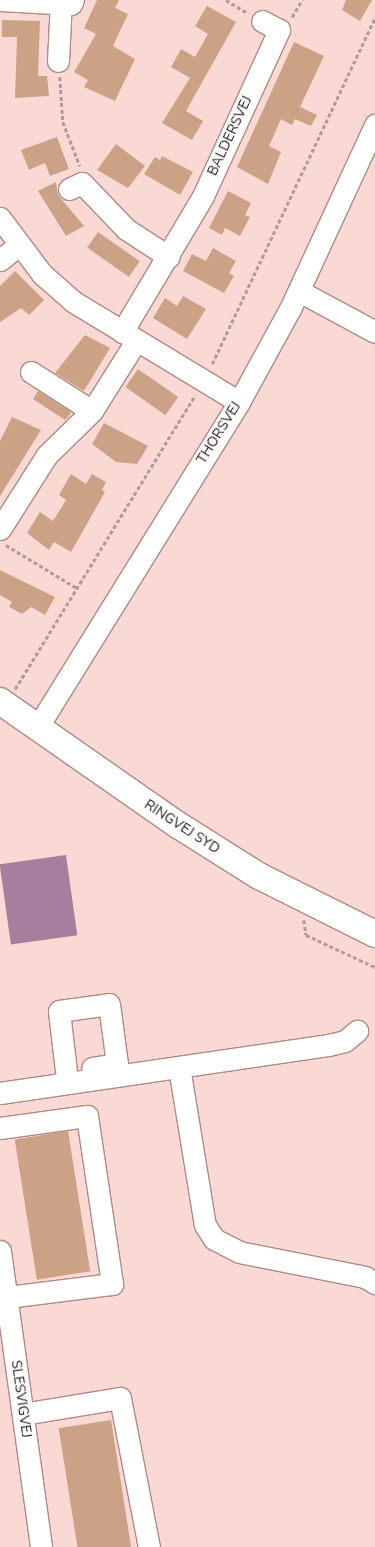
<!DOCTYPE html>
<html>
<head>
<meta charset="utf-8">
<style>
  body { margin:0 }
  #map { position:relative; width:375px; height:1547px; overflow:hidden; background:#fad9d4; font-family:"Nunito Sans",sans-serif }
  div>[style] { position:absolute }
  .water>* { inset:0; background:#a57f9d; transform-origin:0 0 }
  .building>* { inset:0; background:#cca287; transform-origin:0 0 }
  .path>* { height:2.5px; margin-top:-1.25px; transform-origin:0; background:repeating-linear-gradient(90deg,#b49a96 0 4px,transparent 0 6.5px) }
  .roads { filter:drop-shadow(1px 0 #af8a84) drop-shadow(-1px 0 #af8a84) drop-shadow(0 1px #af8a84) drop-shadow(0 -1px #af8a84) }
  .minor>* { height:21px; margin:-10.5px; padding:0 10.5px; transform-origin:10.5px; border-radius:10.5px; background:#fff }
  .major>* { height:26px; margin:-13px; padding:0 13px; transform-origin:13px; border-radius:13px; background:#fff }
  span { translate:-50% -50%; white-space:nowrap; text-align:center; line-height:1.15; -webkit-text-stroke:4.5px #fff; paint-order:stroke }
  .street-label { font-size:14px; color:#241614 }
</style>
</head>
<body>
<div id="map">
  <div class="water">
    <i style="left:66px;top:855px;width:81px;height:67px;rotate:82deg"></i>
  </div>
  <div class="building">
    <i style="clip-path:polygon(97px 0,119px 0,115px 8px,128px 14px,113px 46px,135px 59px,115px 101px,84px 87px,88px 80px,74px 72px,96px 34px,84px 28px)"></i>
    <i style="clip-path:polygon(346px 0,372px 0,360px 21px,342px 10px)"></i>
    <i style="clip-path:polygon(207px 6px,236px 22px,186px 111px,203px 121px,192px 140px,162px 123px,190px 78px,171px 67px,181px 49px,195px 57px,208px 34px,195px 26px)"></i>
    <i style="clip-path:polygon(2px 20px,40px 21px,38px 76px,47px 76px,49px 96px,15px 98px,17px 37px,2px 37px)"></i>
    <i style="clip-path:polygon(294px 42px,324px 56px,300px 107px,317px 115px,311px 126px,295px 119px,292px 125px,281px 119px,269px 146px,281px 152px,268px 184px,237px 167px)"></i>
    <i style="clip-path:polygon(57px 137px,69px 169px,50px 176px,45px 163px,29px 170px,21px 150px)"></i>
    <i style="clip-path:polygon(116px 144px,145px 166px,128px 188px,97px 170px)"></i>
    <i style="clip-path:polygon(162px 156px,193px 172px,180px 195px,144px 174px,155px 157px,160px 160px)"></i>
    <i style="clip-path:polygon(56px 182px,58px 195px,84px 226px,66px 236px,38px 191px)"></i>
    <i style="clip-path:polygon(228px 191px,251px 203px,245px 215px,250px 217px,240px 236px,225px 228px,222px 235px,209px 228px)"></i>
    <i style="left:98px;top:232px;width:51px;height:19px;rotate:35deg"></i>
    <i style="clip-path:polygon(213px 248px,236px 261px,229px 273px,234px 276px,224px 293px,183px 271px,192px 254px,206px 261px)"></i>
    <i style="clip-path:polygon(15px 271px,44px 300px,29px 315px,21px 308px,0 322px,0 286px)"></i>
    <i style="clip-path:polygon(183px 296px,206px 309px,187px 339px,153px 318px,165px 298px,177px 306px)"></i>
    <i style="clip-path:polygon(85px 335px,110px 348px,84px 391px,55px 373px)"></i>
    <i style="left:138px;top:369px;width:49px;height:22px;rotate:35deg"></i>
    <i style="clip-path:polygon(38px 391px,71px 412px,69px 416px,65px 420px,33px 399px)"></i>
    <i style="clip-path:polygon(12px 417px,41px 430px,0 496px,0 441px)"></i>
    <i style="clip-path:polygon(104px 423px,148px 446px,137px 464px,116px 462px,92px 444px)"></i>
    <i style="clip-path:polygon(71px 474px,86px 484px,92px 474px,106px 482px,102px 490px,105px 492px,71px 552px,54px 542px,49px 550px,27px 533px,40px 512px,53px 521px,66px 500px,59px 495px)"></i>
    <i style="clip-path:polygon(0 570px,55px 597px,45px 615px,31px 607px,22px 614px,9px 607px,12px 602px,0 595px)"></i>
    <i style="left:68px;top:1131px;width:142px;height:54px;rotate:81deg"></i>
    <i style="left:111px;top:1420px;width:129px;height:53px;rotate:81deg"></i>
  </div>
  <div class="path">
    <i style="left:226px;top:0;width:26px;rotate:31deg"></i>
    <i style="left:292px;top:17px;width:20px;rotate:-60deg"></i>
    <i style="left:60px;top:77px;width:45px;rotate:86.2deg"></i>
    <i style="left:63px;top:122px;width:47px;rotate:68.9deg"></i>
    <i style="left:212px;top:364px;width:383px;rotate:-64.8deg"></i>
    <i style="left:6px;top:545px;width:83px;rotate:31.2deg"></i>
    <i style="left:15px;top:689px;width:345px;rotate:-58.5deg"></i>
    <i style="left:304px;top:920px;width:15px;rotate:82deg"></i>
    <i style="left:306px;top:935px;width:76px;rotate:24.9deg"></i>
  </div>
  <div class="roads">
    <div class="minor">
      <i style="left:0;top:0;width:71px;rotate:3.2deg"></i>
      <i style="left:71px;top:4px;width:4px;rotate:-63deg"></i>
      <i style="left:58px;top:61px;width:61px;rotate:-87.2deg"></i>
      <i style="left:69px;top:189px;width:14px;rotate:-25deg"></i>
      <i style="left:82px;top:183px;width:64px;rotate:46.3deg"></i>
      <i style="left:126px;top:229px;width:51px;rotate:33.1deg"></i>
      <i style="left:0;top:218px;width:70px;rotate:53.1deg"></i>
      <i style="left:42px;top:274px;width:43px;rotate:41.2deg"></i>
      <i style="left:74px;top:302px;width:193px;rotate:31.2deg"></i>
      <i style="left:0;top:260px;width:23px;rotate:-38deg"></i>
      <i style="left:299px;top:291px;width:86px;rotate:28.3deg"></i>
      <i style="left:122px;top:332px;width:158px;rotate:-59.2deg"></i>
      <i style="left:203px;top:196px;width:183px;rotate:-65.4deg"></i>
      <i style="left:279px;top:30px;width:19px;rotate:-152deg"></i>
      <i style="left:31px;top:372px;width:72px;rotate:32.6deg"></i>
      <i style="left:0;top:529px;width:88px;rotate:-57.6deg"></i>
      <i style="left:47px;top:455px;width:63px;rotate:-44.4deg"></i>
      <i style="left:92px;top:411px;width:83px;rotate:-57.8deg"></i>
      <i style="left:37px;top:728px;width:384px;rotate:-58.2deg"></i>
      <i style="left:239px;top:402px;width:106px;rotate:-61.3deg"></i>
      <i style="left:290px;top:309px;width:203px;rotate:-65.2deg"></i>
      <i style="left:179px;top:1067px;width:160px;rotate:80.7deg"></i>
      <i style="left:205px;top:1225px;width:17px;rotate:57deg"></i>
      <i style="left:214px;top:1239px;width:28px;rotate:27deg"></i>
      <i style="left:239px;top:1252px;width:128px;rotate:11.2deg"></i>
      <i style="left:365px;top:1277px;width:12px;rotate:31deg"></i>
      <i style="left:66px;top:1071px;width:60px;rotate:-96.7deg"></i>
      <i style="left:59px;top:1011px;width:50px;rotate:-8deg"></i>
      <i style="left:109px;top:1004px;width:61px;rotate:82.4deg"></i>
      <i style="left:117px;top:1064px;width:25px;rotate:171deg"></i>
      <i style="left:0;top:1093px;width:331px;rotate:-8.3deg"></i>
      <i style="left:328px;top:1045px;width:17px;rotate:-13deg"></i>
      <i style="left:345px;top:1041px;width:16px;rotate:-40deg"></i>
      <i style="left:0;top:1128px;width:88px;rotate:-7.9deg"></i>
      <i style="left:87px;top:1116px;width:170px;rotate:81.5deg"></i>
      <i style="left:112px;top:1284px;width:106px;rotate:172.9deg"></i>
      <i style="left:0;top:1251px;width:299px;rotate:82.1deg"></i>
      <i style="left:23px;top:1414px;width:98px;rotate:-9.4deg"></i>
      <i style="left:120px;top:1398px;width:152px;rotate:79deg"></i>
    </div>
    <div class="major">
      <i style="left:0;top:701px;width:217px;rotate:34.9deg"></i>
      <i style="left:178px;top:825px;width:96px;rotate:32.2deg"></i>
      <i style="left:259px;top:876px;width:130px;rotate:26.6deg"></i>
    </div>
  </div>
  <div class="street-label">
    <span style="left:230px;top:136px;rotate:-65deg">BALDERSVEJ</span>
    <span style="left:219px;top:433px;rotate:-58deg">THORSVEJ</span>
    <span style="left:182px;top:827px;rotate:33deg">RINGVEJ SYD</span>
    <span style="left:21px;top:1399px;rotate:82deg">SLESVIGVEJ</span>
  </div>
</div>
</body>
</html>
